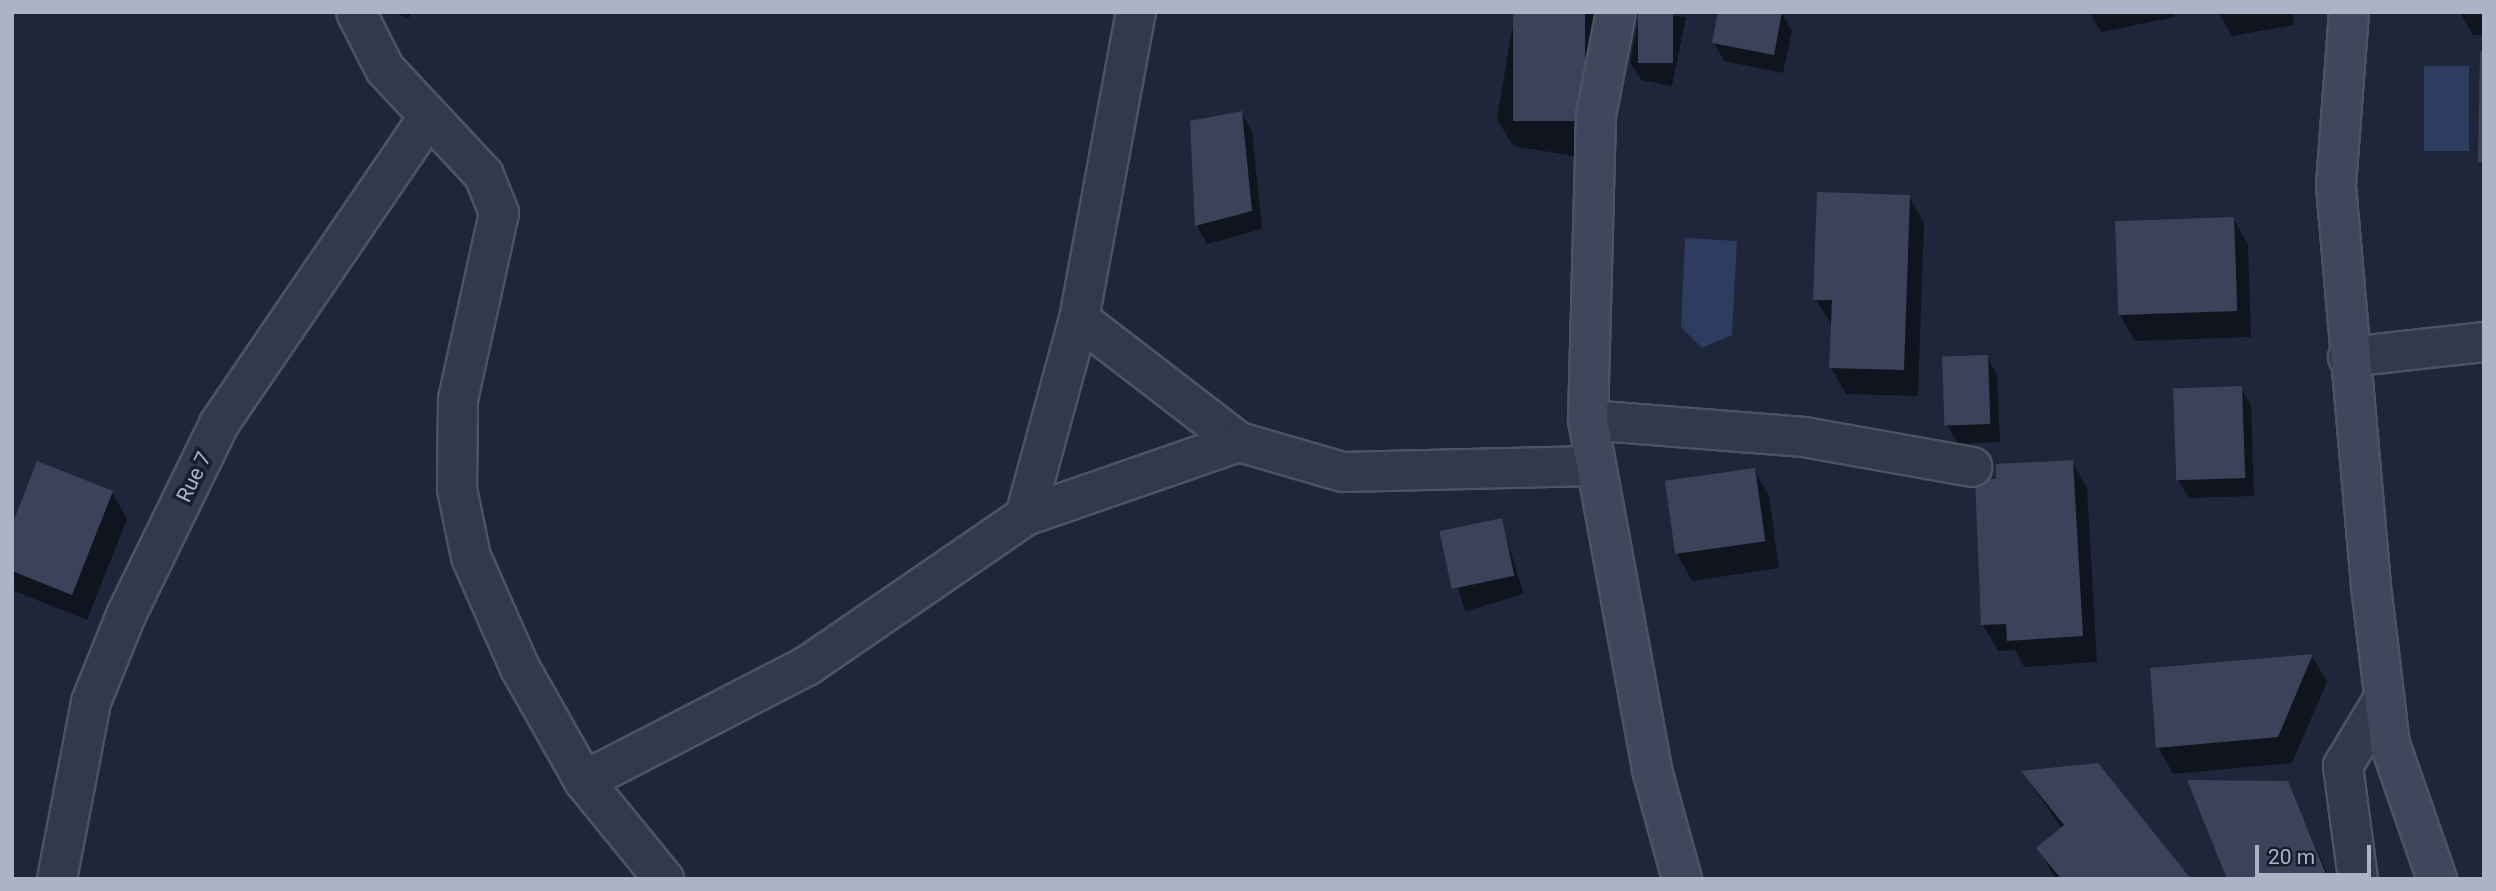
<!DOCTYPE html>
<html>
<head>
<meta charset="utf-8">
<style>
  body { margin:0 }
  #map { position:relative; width:2496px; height:891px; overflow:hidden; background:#1e2639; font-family:Roboto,sans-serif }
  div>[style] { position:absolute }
  .water>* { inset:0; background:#2e3c60; transform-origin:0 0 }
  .shadow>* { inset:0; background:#0007; transform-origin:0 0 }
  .building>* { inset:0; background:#3a435a; transform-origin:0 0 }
  .roads { filter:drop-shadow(2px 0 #4c5365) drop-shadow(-2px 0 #4c5365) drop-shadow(0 2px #4c5365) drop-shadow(0 -2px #4c5365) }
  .street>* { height:38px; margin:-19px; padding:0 19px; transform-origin:19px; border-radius:19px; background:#32394a }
  .secondary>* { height:38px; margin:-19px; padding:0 19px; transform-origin:19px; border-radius:19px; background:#40475d }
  span { translate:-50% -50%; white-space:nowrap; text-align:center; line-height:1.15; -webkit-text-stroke:7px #181e2e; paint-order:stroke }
  .street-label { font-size:21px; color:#acb3c7 }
  .frame { position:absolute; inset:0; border:14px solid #acb3c7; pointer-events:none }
  .scale { position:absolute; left:2255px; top:845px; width:116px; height:32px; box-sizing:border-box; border:4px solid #acb3c7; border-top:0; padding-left:9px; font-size:21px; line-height:24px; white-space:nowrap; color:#acb3c7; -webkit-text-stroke:5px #181e2e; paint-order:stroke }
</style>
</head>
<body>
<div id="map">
  <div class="water">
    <i style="left:2424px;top:66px;width:45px;height:85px"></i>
    <i style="clip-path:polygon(1685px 238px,1737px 241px,1732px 335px,1702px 348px,1681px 327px)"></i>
  </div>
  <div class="shadow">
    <i style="clip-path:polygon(392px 12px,411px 12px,409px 18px)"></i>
    <i style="clip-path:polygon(1515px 12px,1598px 12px,1580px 157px,1513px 146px,1497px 119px)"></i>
    <i style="clip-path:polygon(1640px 12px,1686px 17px,1672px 86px,1641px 80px,1630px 62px)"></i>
    <i style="clip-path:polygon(1781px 12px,1792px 31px,1783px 73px,1724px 61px,1714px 43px)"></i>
    <i style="clip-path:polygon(2090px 12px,2174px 12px,2175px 17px,2101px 32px)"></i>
    <i style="clip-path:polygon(2218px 12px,2292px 12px,2294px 25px,2232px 36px)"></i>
    <i style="clip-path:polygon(2460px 12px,2484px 12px,2484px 35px,2473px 35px)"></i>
    <i style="clip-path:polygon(1241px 113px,1252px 131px,1262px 229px,1207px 244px,1197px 226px,1191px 123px)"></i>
    <i style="clip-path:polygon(1909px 196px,1924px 223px,1918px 396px,1846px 394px,1831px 367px,1833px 326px,1815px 299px)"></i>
    <i style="clip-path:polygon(2233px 218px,2248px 245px,2251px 337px,2135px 341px,2120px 315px)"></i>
    <i style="clip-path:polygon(1987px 356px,1997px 375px,2000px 442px,1958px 444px,1947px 425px)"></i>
    <i style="clip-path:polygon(2241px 388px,2251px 406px,2254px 496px,2189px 498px,2178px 480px)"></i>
    <i style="clip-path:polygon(2072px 462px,2087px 488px,2097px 662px,2024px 667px,2015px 650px,1998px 651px,1983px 625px,1998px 480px)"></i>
    <i style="clip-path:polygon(1754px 470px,1769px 496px,1779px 568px,1692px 581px,1677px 554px)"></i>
    <i style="clip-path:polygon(112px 492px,127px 519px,87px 620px,14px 591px,12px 530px)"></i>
    <i style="left:1501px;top:520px;width:77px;height:61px;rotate:73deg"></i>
    <i style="clip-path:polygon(2312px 656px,2327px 682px,2292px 763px,2173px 774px,2158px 747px)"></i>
    <i style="clip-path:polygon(2024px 773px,2188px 879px,2056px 879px,2038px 848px,2062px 829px)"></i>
    <i style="clip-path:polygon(2287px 783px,2330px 879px,2229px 879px)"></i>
  </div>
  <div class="building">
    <i style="left:1513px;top:12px;width:72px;height:109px"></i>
    <i style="left:1638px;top:12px;width:35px;height:51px"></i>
    <i style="clip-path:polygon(1718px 12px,1782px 12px,1774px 55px,1712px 43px)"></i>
    <i style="clip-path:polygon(2480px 51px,2484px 52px,2484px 162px,2478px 162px)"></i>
    <i style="clip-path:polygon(1242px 111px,1252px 211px,1195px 226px,1190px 121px)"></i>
    <i style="clip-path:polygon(1817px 192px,1910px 195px,1904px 370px,1829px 368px,1832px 300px,1813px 300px)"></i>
    <i style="left:2234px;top:217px;width:94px;height:119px;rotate:88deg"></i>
    <i style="left:1988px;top:355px;width:69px;height:46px;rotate:88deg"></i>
    <i style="left:2242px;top:386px;width:92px;height:69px;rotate:88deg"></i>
    <i style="clip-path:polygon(2073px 460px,2083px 636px,2007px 641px,2006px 624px,1981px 625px,1975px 480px,1996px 479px,1996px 464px)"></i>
    <i style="clip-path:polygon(37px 461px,113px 491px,72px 595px,12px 571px,12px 525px)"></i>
    <i style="left:1755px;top:468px;width:74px;height:91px;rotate:82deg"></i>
    <i style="left:1502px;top:518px;width:59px;height:64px;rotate:78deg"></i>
    <i style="clip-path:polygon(2313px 654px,2278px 737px,2156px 748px,2150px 668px)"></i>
    <i style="clip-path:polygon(2098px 763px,2191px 879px,2061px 879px,2036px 848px,2064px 825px,2021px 771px)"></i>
    <i style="clip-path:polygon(2187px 780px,2288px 781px,2328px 879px,2227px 879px)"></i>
  </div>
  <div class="roads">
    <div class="street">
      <i style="left:356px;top:12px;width:64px;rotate:63deg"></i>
      <i style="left:385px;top:69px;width:145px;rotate:47deg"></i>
      <i style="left:484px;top:175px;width:41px;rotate:68.5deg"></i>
      <i style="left:499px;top:213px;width:190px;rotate:102.4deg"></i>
      <i style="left:458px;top:399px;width:90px;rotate:90.6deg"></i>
      <i style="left:457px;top:489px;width:69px;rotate:78.4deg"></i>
      <i style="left:471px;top:557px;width:121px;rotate:66.2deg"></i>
      <i style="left:520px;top:668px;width:130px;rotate:60.5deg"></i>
      <i style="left:584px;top:781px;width:127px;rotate:50.8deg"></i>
      <i style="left:1079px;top:319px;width:202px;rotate:37.6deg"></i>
      <i style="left:2348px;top:357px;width:137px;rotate:-6.3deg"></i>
      <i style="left:1588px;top:420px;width:217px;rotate:4.5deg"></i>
      <i style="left:1804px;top:437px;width:171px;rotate:10.1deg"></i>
      <i style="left:1025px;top:516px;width:204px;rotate:-74.7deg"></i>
      <i style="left:1079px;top:319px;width:312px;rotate:-79.5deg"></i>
      <i style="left:584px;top:781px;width:251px;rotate:-27.3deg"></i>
      <i style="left:807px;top:666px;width:265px;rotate:-34.5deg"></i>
      <i style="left:1025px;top:516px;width:226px;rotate:-19.1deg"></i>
      <i style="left:1239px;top:442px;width:108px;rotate:16.1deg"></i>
      <i style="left:1343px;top:472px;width:250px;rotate:-1.4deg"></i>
      <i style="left:57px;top:879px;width:180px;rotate:-79.1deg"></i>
      <i style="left:91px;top:702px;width:96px;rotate:-68deg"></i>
      <i style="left:127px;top:613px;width:210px;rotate:-64deg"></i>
      <i style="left:219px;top:424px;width:369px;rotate:-55.7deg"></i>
      <i style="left:2358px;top:879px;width:114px;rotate:-97.6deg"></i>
      <i style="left:2343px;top:766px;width:79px;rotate:-58.9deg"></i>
    </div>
    <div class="secondary">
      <i style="left:1616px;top:12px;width:106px;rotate:100.9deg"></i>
      <i style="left:1596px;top:116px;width:304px;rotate:91.5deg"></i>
      <i style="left:1588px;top:420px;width:356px;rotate:79.6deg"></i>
      <i style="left:1652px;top:770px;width:113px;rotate:74.6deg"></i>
      <i style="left:2349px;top:12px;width:174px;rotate:94.3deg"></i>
      <i style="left:2336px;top:186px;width:410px;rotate:85deg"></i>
      <i style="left:2372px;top:594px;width:151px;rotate:83.2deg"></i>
      <i style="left:2390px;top:744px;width:143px;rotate:70.8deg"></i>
    </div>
  </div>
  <div class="street-label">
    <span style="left:194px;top:477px;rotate:-64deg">Rue 7</span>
  </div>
  <div class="frame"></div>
  <div class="scale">20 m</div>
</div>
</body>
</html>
